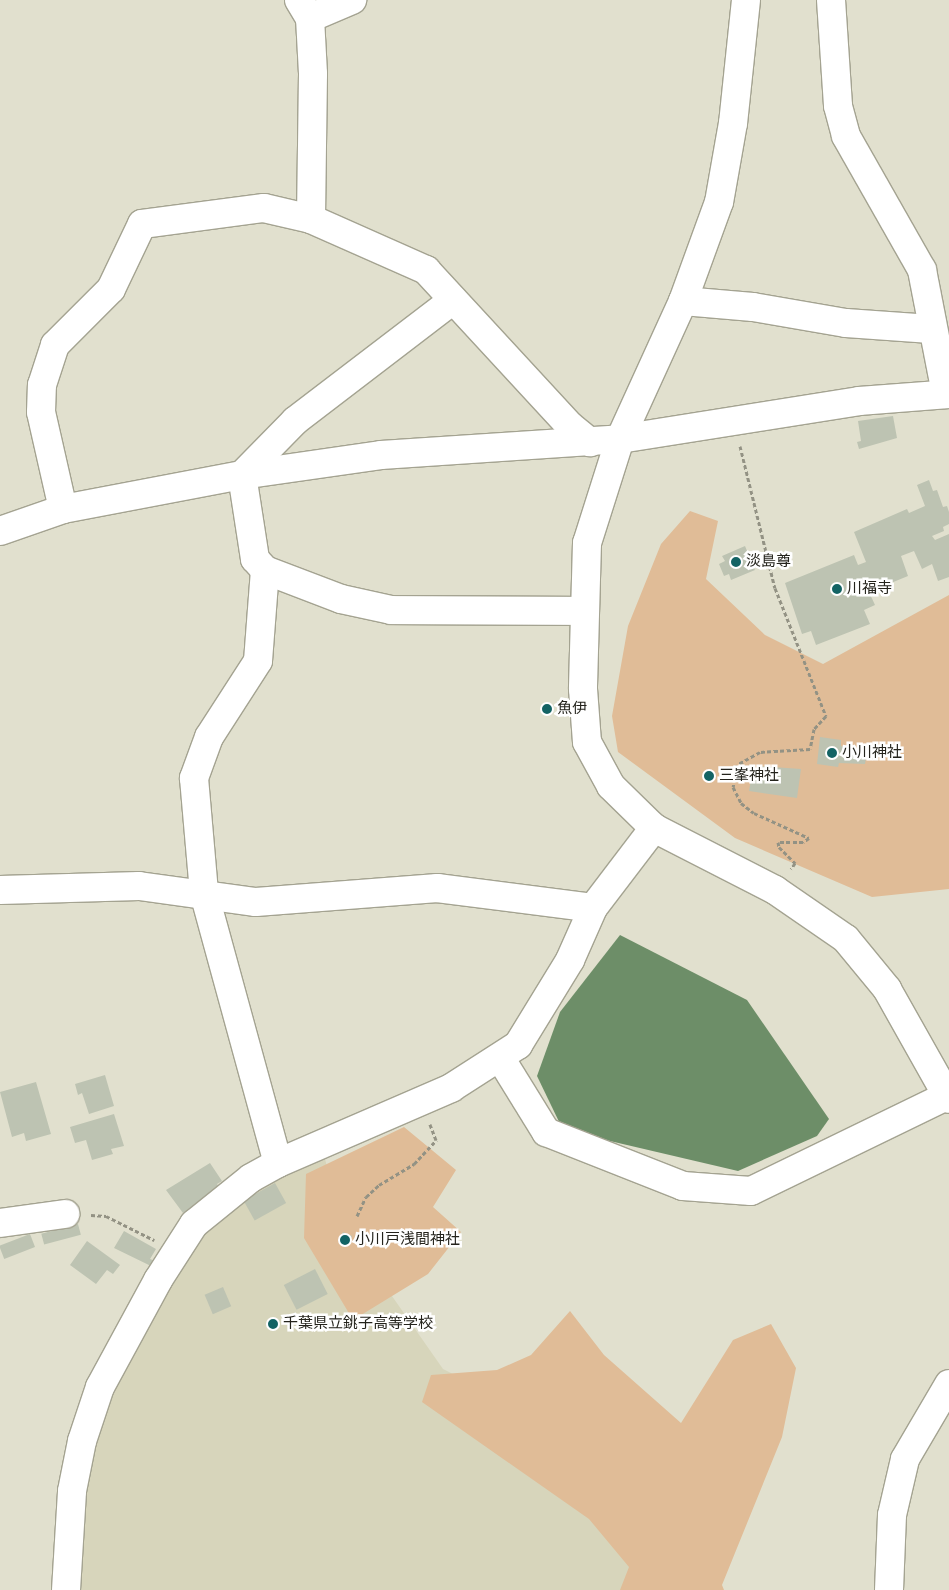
<!DOCTYPE html>
<html>
<head>
<meta charset="utf-8">
<style>
  body { margin:0 }
  #map { position:relative; width:949px; height:1590px; overflow:hidden; background:#e1e0ce; font-family:Raleway,"Noto Sans JP",sans-serif }
  div>[style] { position:absolute }
  .built>* { inset:0; background:#d7d5bb }
  .green>* { inset:0; background:#e0bc97 }
  .water>* { inset:0; background:#6d8e68 }
  .building>* { inset:0; background:#bdc3b2; transform-origin:0 0 }
  .path>* { height:3px; margin-top:-1.5px; transform-origin:0; background:repeating-linear-gradient(90deg,#939284 0 4px,transparent 0 6.5px) }
  .roads { filter:drop-shadow(1px 0 #a4a391) drop-shadow(-1px 0 #a4a391) drop-shadow(0 1px #a4a391) drop-shadow(0 -1px #a4a391) }
  .minor>* { height:28px; margin:-14px; padding:0 14px; transform-origin:14px; border-radius:14px; background:#fff }
  .dots>* { width:14px; height:14px; translate:-50% -50%; box-sizing:border-box; border:2px solid #fff; border-radius:50% }
  span { translate:-50% -50%; white-space:nowrap; text-align:center; line-height:1.15; -webkit-text-stroke:5px #fff; paint-order:stroke }
  .poi-label { font-size:15px; color:#24231c }
  .left { translate:0 -50%; text-align:left }
</style>
</head>
<body>
<div id="map">
  <div class="built">
    <i style="clip-path:polygon(321px 1144px,343px 1226px,443px 1369px,562px 1429px,674px 1590px,66px 1590px,82px 1441px,194px 1224px)"></i>
  </div>
  <div class="green">
    <i style="clip-path:polygon(690px 511px,718px 521px,706px 579px,765px 635px,823px 664px,949px 595px,949px 889px,872px 897px,735px 838px,618px 752px,612px 716px,628px 626px,661px 544px)"></i>
    <i style="clip-path:polygon(404px 1127px,456px 1170px,433px 1207px,461px 1232px,428px 1274px,353px 1320px,304px 1238px,306px 1174px)"></i>
    <i style="clip-path:polygon(570px 1311px,604px 1355px,681px 1423px,733px 1340px,771px 1324px,796px 1368px,782px 1437px,722px 1585px,724px 1590px,620px 1590px,629px 1567px,589px 1519px,422px 1402px,431px 1375px,497px 1370px,531px 1355px)"></i>
  </div>
  <div class="water">
    <i style="clip-path:polygon(620px 935px,747px 1000px,829px 1119px,817px 1136px,738px 1171px,563px 1130px,537px 1076px,560px 1012px)"></i>
  </div>
  <div class="building">
    <i style="clip-path:polygon(893px 416px,897px 438px,859px 449px,857px 442px,861px 441px,858px 421px)"></i>
    <i style="clip-path:polygon(929px 480px,933px 491px,937px 490px,943px 507px,947px 506px,949px 512px,949px 524px,943px 527px,944px 531px,932px 536px,935px 540px,949px 534px,949px 577px,938px 581px,932px 564px,922px 569px,914px 551px,901px 556px,908px 576px,869px 592px,875px 605px,864px 610px,870px 624px,816px 645px,811px 631px,802px 634px,785px 583px,854px 555px,858px 565px,866px 562px,854px 532px,907px 509px,909px 513px,925px 506px,917px 485px)"></i>
    <i style="clip-path:polygon(745px 546px,755px 570px,731px 580px,729px 574px,724px 576px,719px 564px,725px 561px,722px 556px)"></i>
    <i style="clip-path:polygon(820px 737px,841px 740px,841px 746px,867px 753px,865px 764px,839px 763px,838px 767px,817px 764px)"></i>
    <i style="clip-path:polygon(758px 766px,801px 769px,797px 798px,749px 791px,752px 773px,757px 774px)"></i>
    <i style="clip-path:polygon(105px 1075px,114px 1106px,89px 1114px,82px 1093px,78px 1095px,75px 1084px)"></i>
    <i style="clip-path:polygon(36px 1082px,51px 1134px,26px 1141px,24px 1133px,12px 1137px,0 1092px)"></i>
    <i style="clip-path:polygon(114px 1114px,124px 1146px,111px 1149px,113px 1154px,92px 1160px,86px 1140px,75px 1143px,70px 1127px)"></i>
    <i style="clip-path:polygon(210px 1163px,222px 1181px,217px 1184px,219px 1187px,183px 1213px,166px 1190px)"></i>
    <i style="left:275px;top:1183px;width:23px;height:36px;rotate:61deg"></i>
    <i style="left:78px;top:1224px;width:11px;height:38px;rotate:75deg"></i>
    <i style="clip-path:polygon(124px 1231px,156px 1249px,150px 1259px,155px 1261px,153px 1267px,114px 1248px)"></i>
    <i style="left:343px;top:1232px;width:10px;height:11px;rotate:24deg"></i>
    <i style="left:30px;top:1234px;width:14px;height:33px;rotate:69deg"></i>
    <i style="clip-path:polygon(87px 1241px,120px 1265px,113px 1274px,107px 1270px,96px 1284px,70px 1265px)"></i>
    <i style="left:315px;top:1269px;width:28px;height:35px;rotate:63deg"></i>
    <i style="left:223px;top:1287px;width:21px;height:20px;rotate:67deg"></i>
  </div>
  <div class="path">
    <i style="left:740px;top:446px;width:146px;rotate:76.2deg"></i>
    <i style="left:775px;top:588px;width:138px;rotate:68.3deg"></i>
    <i style="left:826px;top:716px;width:18px;rotate:133deg"></i>
    <i style="left:814px;top:729px;width:20px;rotate:101deg"></i>
    <i style="left:810px;top:749px;width:50px;rotate:176.6deg"></i>
    <i style="left:760px;top:752px;width:26px;rotate:151deg"></i>
    <i style="left:737px;top:765px;width:22px;rotate:100deg"></i>
    <i style="left:733px;top:787px;width:18px;rotate:63deg"></i>
    <i style="left:741px;top:803px;width:16px;rotate:38deg"></i>
    <i style="left:754px;top:813px;width:60px;rotate:24.4deg"></i>
    <i style="left:809px;top:838px;width:7px;rotate:146deg"></i>
    <i style="left:803px;top:842px;width:25px;rotate:180deg"></i>
    <i style="left:778px;top:842px;width:5px;rotate:79deg"></i>
    <i style="left:779px;top:847px;width:23px;rotate:45deg"></i>
    <i style="left:795px;top:863px;width:7px;rotate:124deg"></i>
    <i style="left:91px;top:1215px;width:15px;rotate:4deg"></i>
    <i style="left:106px;top:1216px;width:54px;rotate:26.6deg"></i>
    <i style="left:357px;top:1216px;width:21px;rotate:-65deg"></i>
    <i style="left:366px;top:1197px;width:18px;rotate:-43deg"></i>
    <i style="left:379px;top:1185px;width:41px;rotate:-31deg"></i>
    <i style="left:414px;top:1164px;width:33px;rotate:-47deg"></i>
    <i style="left:436px;top:1140px;width:17px;rotate:-111deg"></i>
  </div>
  <div class="roads">
    <div class="minor">
      <i style="left:299px;top:0;width:21px;rotate:59deg"></i>
      <i style="left:310px;top:18px;width:56px;rotate:86.9deg"></i>
      <i style="left:313px;top:74px;width:145px;rotate:90.8deg"></i>
      <i style="left:311px;top:219px;width:126px;rotate:23.9deg"></i>
      <i style="left:426px;top:270px;width:212px;rotate:47.3deg"></i>
      <i style="left:570px;top:426px;width:26px;rotate:39deg"></i>
      <i style="left:746px;top:0;width:124px;rotate:96deg"></i>
      <i style="left:733px;top:123px;width:80px;rotate:100deg"></i>
      <i style="left:719px;top:202px;width:105px;rotate:110deg"></i>
      <i style="left:683px;top:301px;width:152px;rotate:114.5deg"></i>
      <i style="left:620px;top:439px;width:109px;rotate:107.6deg"></i>
      <i style="left:587px;top:543px;width:146px;rotate:91.6deg"></i>
      <i style="left:583px;top:689px;width:53px;rotate:85.7deg"></i>
      <i style="left:587px;top:742px;width:50px;rotate:61.4deg"></i>
      <i style="left:611px;top:786px;width:60px;rotate:44.3deg"></i>
      <i style="left:654px;top:828px;width:136px;rotate:27.1deg"></i>
      <i style="left:775px;top:890px;width:86px;rotate:34.6deg"></i>
      <i style="left:846px;top:939px;width:65px;rotate:50.6deg"></i>
      <i style="left:887px;top:989px;width:126px;rotate:60.6deg"></i>
      <i style="left:831px;top:0;width:106px;rotate:86.2deg"></i>
      <i style="left:838px;top:106px;width:31px;rotate:75deg"></i>
      <i style="left:846px;top:136px;width:154px;rotate:60.4deg"></i>
      <i style="left:922px;top:270px;width:126px;rotate:79deg"></i>
      <i style="left:310px;top:18px;width:46px;rotate:-23.2deg"></i>
      <i style="left:453px;top:300px;width:199px;rotate:142.6deg"></i>
      <i style="left:295px;top:421px;width:76px;rotate:134.5deg"></i>
      <i style="left:242px;top:475px;width:85px;rotate:81.2deg"></i>
      <i style="left:255px;top:559px;width:15px;rotate:48deg"></i>
      <i style="left:265px;top:570px;width:81px;rotate:20.9deg"></i>
      <i style="left:341px;top:599px;width:51px;rotate:12.4deg"></i>
      <i style="left:391px;top:610px;width:192px;rotate:0.3deg"></i>
      <i style="left:683px;top:301px;width:70px;rotate:4.9deg"></i>
      <i style="left:753px;top:307px;width:94px;rotate:9.8deg"></i>
      <i style="left:846px;top:323px;width:85px;rotate:4deg"></i>
      <i style="left:63px;top:509px;width:99px;rotate:-102.8deg"></i>
      <i style="left:41px;top:412px;width:27px;rotate:-88deg"></i>
      <i style="left:42px;top:385px;width:42px;rotate:-72deg"></i>
      <i style="left:55px;top:345px;width:79px;rotate:-45deg"></i>
      <i style="left:111px;top:289px;width:72px;rotate:-64.5deg"></i>
      <i style="left:142px;top:224px;width:123px;rotate:-7.5deg"></i>
      <i style="left:264px;top:208px;width:48px;rotate:13.2deg"></i>
      <i style="left:0;top:531px;width:67px;rotate:-19.2deg"></i>
      <i style="left:63px;top:509px;width:182px;rotate:-10.8deg"></i>
      <i style="left:242px;top:475px;width:140px;rotate:-8.2deg"></i>
      <i style="left:381px;top:455px;width:240px;rotate:-3.8deg"></i>
      <i style="left:620px;top:439px;width:242px;rotate:-9deg"></i>
      <i style="left:859px;top:401px;width:90px;rotate:-4.4deg"></i>
      <i style="left:265px;top:570px;width:91px;rotate:94.4deg"></i>
      <i style="left:258px;top:661px;width:90px;rotate:122.8deg"></i>
      <i style="left:209px;top:737px;width:44px;rotate:110.1deg"></i>
      <i style="left:194px;top:778px;width:115px;rotate:85deg"></i>
      <i style="left:204px;top:893px;width:280px;rotate:74.7deg"></i>
      <i style="left:0;top:890px;width:139px;rotate:-1.6deg"></i>
      <i style="left:139px;top:886px;width:118px;rotate:7.8deg"></i>
      <i style="left:256px;top:902px;width:182px;rotate:-4.4deg"></i>
      <i style="left:437px;top:888px;width:157px;rotate:7.3deg"></i>
      <i style="left:501px;top:1059px;width:86px;rotate:58.3deg"></i>
      <i style="left:546px;top:1132px;width:147px;rotate:21.5deg"></i>
      <i style="left:683px;top:1186px;width:68px;rotate:4.2deg"></i>
      <i style="left:751px;top:1191px;width:218px;rotate:-25.9deg"></i>
      <i style="left:0;top:1223px;width:66px;rotate:-7.9deg"></i>
      <i style="left:66px;top:1590px;width:99px;rotate:-86.5deg"></i>
      <i style="left:72px;top:1491px;width:51px;rotate:-78.7deg"></i>
      <i style="left:82px;top:1441px;width:57px;rotate:-71.6deg"></i>
      <i style="left:100px;top:1387px;width:122px;rotate:-61.5deg"></i>
      <i style="left:158px;top:1280px;width:67px;rotate:-57.3deg"></i>
      <i style="left:194px;top:1224px;width:73px;rotate:-38.9deg"></i>
      <i style="left:251px;top:1178px;width:31px;rotate:-29deg"></i>
      <i style="left:278px;top:1163px;width:189px;rotate:-23.4deg"></i>
      <i style="left:451px;top:1088px;width:80px;rotate:-32.7deg"></i>
      <i style="left:518px;top:1045px;width:100px;rotate:-58.5deg"></i>
      <i style="left:570px;top:960px;width:57px;rotate:-66.1deg"></i>
      <i style="left:593px;top:908px;width:101px;rotate:-52.7deg"></i>
      <i style="left:889px;top:1590px;width:75px;rotate:-87.7deg"></i>
      <i style="left:892px;top:1515px;width:57px;rotate:-76.9deg"></i>
      <i style="left:905px;top:1459px;width:87px;rotate:-59.6deg"></i>
    </div>
  </div>
  <div class="dots">
    <i style="left:736px;top:562px;background:#136364"></i>
    <i style="left:837px;top:589px;background:#136364"></i>
    <i style="left:547px;top:709px;background:#136364"></i>
    <i style="left:832px;top:753px;background:#136364"></i>
    <i style="left:709px;top:776px;background:#136364"></i>
    <i style="left:345px;top:1240px;background:#136364"></i>
    <i style="left:273px;top:1324px;background:#136364"></i>
  </div>
  <div class="poi-label">
    <span class="left" style="left:746px;top:562px">淡島尊</span>
    <span class="left" style="left:847px;top:589px">川福寺</span>
    <span class="left" style="left:557px;top:709px">魚伊</span>
    <span class="left" style="left:842px;top:753px">小川神社</span>
    <span class="left" style="left:719px;top:776px">三峯神社</span>
    <span class="left" style="left:355px;top:1240px">小川戸浅間神社</span>
    <span class="left" style="left:283px;top:1324px">千葉県立銚子高等学校</span>
  </div>
</div>
</body>
</html>
